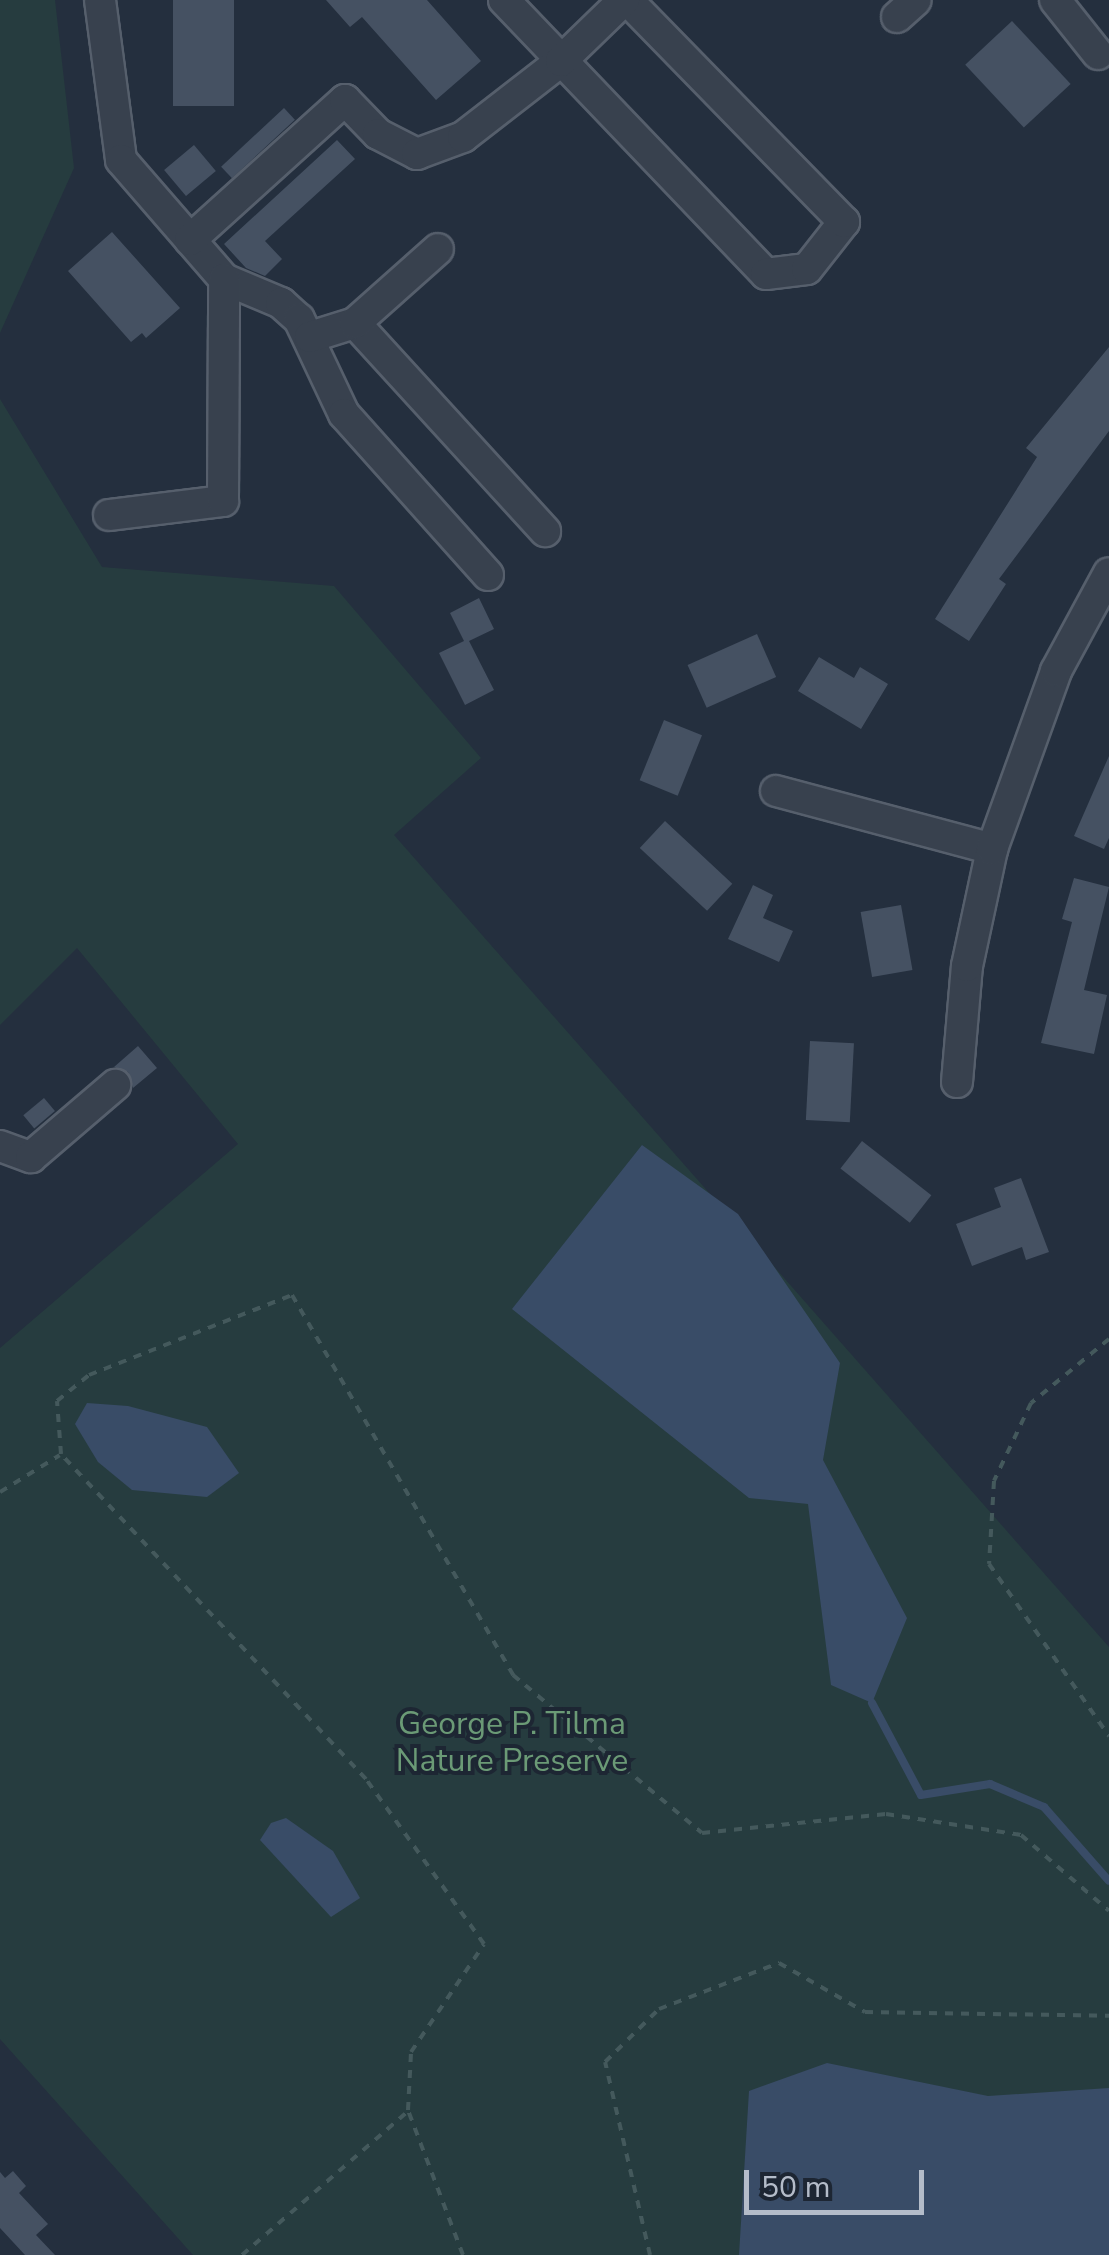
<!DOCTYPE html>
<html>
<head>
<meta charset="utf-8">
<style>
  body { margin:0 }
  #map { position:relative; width:1109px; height:2255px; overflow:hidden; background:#242f3e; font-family:"Nunito Sans",sans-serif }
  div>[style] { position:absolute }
  .green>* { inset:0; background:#263c3f }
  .water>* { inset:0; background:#394c67 }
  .stream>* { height:8px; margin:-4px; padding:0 4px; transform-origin:4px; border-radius:4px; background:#394c67 }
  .building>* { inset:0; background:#455162; transform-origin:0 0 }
  .path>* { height:4px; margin-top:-2px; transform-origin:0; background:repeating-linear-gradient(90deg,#44595c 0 8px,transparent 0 16px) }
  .roads { filter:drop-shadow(2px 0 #565f6c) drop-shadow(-2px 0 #565f6c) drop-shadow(0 2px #565f6c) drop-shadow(0 -2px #565f6c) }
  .minor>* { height:30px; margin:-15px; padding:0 15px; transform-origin:15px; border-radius:15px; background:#38414e }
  span { translate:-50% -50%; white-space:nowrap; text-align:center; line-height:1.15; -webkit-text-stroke:8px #1d2633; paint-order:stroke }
  .park-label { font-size:32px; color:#6b9a76 }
  .scale { position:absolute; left:744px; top:2170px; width:180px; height:45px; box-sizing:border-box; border:5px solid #b4bcc9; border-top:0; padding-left:12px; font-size:30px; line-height:35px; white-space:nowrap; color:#b4bcc9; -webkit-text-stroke:8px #1d2633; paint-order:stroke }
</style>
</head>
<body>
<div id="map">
  <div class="green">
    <i style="clip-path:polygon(0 0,55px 0,74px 168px,0 333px)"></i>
    <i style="clip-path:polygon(0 399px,102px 567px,334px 586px,481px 758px,394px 835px,1109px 1647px,1109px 2255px,193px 2255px,0 2039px,0 1348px,238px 1144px,77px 948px,0 1025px)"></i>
  </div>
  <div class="water">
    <i style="clip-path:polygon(642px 1145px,738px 1214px,840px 1363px,823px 1460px,907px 1618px,872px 1703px,831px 1685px,808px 1504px,749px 1498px,512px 1309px)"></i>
    <i style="clip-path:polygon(87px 1403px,128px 1406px,207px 1427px,239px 1473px,207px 1497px,132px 1490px,98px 1462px,75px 1424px)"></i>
    <i style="clip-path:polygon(286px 1818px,333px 1851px,360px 1898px,331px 1917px,260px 1840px,271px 1823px)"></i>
    <i style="clip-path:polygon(827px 2063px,988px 2096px,1109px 2088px,1109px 2255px,739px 2255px,749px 2091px)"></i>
  </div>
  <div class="stream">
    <i style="left:872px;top:1703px;width:104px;rotate:62deg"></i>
    <i style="left:921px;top:1795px;width:70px;rotate:-9.1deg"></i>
    <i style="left:990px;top:1784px;width:59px;rotate:23.1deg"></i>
    <i style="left:1044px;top:1807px;width:98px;rotate:48.7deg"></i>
  </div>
  <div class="building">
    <i style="left:173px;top:0;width:61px;height:106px"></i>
    <i style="clip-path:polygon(326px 0,427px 0,481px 61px,436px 100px,362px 17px,350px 27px)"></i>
    <i style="left:1012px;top:21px;width:86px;height:64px;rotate:47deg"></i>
    <i style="left:284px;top:108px;width:16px;height:86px;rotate:47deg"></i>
    <i style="clip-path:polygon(337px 140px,355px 159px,265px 241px,282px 259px,265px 276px,246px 268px,224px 244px)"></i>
    <i style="left:194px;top:145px;width:34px;height:39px;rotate:50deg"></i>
    <i style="clip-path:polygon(112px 232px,180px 308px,146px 338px,142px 333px,131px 342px,68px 271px)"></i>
    <i style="clip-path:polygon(1109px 347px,1109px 431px,999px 579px,1006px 584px,969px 641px,935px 619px,1037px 457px,1026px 448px)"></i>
    <i style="clip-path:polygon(479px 598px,494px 629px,469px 641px,494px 690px,465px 705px,439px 653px,464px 641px,450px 613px)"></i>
    <i style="left:757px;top:634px;width:47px;height:76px;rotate:66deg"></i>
    <i style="clip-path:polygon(819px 657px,854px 678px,860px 667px,888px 684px,861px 729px,798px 691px)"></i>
    <i style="left:664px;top:720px;width:41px;height:65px;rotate:22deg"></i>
    <i style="clip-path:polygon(1109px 756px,1109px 838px,1104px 849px,1074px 836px)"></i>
    <i style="left:665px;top:821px;width:92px;height:37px;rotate:43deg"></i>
    <i style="clip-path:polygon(1074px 878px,1109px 887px,1084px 990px,1107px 995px,1094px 1054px,1041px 1043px,1072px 922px,1062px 919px)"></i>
    <i style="clip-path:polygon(753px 885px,773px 895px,763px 918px,793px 931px,779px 962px,728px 939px)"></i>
    <i style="left:901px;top:905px;width:66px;height:41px;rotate:80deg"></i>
    <i style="left:810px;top:1041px;width:44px;height:79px;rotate:3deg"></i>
    <i style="clip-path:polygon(138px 1046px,157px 1068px,133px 1088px,128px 1072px,114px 1067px)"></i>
    <i style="left:44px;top:1098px;width:17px;height:27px;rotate:50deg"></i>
    <i style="left:862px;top:1141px;width:88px;height:35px;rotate:38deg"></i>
    <i style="clip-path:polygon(1021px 1178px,1049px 1252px,1026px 1260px,1022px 1247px,972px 1266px,956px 1224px,1001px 1207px,994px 1188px)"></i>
    <i style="clip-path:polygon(13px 2171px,26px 2186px,19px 2193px,48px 2224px,36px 2235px,55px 2255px,25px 2255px,0 2228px,0 2172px,5px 2178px)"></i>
  </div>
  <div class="path">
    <i style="left:1109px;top:1339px;width:101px;rotate:140.6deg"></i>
    <i style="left:1031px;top:1403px;width:86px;rotate:115.4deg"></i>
    <i style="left:994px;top:1481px;width:83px;rotate:93.4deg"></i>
    <i style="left:989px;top:1564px;width:210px;rotate:55.1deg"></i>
    <i style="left:0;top:1492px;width:70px;rotate:-31.7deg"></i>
    <i style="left:242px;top:2255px;width:220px;rotate:-40.9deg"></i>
    <i style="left:463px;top:2255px;width:155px;rotate:-110.8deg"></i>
    <i style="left:408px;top:2110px;width:58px;rotate:-87deg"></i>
    <i style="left:411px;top:2052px;width:130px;rotate:-55.9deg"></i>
    <i style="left:484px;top:1944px;width:203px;rotate:-125.6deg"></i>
    <i style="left:366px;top:1779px;width:446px;rotate:-133.2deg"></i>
    <i style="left:61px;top:1454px;width:53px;rotate:-94.3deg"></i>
    <i style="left:57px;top:1401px;width:41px;rotate:-39.1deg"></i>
    <i style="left:89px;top:1375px;width:218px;rotate:-21.5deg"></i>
    <i style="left:292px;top:1295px;width:440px;rotate:59.8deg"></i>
    <i style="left:513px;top:1675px;width:246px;rotate:39.9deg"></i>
    <i style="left:702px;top:1833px;width:185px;rotate:-5.9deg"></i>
    <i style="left:886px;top:1814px;width:137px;rotate:8.8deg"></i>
    <i style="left:1021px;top:1835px;width:116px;rotate:40.8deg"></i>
    <i style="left:650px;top:2255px;width:198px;rotate:-103.1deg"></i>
    <i style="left:605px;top:2062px;width:76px;rotate:-44.5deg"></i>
    <i style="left:659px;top:2009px;width:129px;rotate:-21deg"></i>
    <i style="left:779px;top:1963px;width:99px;rotate:29.7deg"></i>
    <i style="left:865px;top:2012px;width:244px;rotate:0.9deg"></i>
  </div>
  <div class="roads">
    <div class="minor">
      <i style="left:100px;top:0;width:161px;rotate:82.5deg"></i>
      <i style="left:121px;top:160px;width:157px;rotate:49.1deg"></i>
      <i style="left:224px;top:279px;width:62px;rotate:22.8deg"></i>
      <i style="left:281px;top:303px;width:24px;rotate:42deg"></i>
      <i style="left:299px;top:319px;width:105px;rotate:64.7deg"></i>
      <i style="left:344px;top:414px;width:216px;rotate:48.2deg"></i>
      <i style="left:504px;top:0;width:379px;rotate:46.3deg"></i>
      <i style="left:766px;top:274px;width:41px;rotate:-7deg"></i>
      <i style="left:807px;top:269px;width:60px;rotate:-51.8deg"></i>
      <i style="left:844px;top:222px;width:310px;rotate:-134.3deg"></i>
      <i style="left:1055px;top:0;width:69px;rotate:51.5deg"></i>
      <i style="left:897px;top:17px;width:25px;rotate:-42deg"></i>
      <i style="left:190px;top:240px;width:209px;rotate:-42.1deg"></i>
      <i style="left:345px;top:100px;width:47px;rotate:45.9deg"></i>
      <i style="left:378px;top:134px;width:44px;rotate:27.1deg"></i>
      <i style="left:417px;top:154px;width:49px;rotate:-20.3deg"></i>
      <i style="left:463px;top:137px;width:124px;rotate:-37.8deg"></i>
      <i style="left:561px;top:61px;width:88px;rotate:-44.1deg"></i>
      <i style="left:355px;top:323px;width:282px;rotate:47.6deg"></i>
      <i style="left:310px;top:337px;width:47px;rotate:-17.3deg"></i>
      <i style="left:355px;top:323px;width:111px;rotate:-41.7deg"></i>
      <i style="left:109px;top:515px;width:115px;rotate:-7deg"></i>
      <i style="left:223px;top:501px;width:222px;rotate:-89.7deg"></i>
      <i style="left:776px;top:791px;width:224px;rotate:15deg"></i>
      <i style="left:957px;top:1082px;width:116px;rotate:-85.1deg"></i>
      <i style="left:967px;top:966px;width:120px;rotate:-77.9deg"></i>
      <i style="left:992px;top:849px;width:189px;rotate:-70.2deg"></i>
      <i style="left:1056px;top:671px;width:111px;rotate:-61.6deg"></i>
      <i style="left:0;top:1146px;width:33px;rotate:20deg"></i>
      <i style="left:31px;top:1157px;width:111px;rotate:-40.6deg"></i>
    </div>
  </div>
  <div class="park-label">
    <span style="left:512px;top:1743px">George P. Tilma<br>Nature Preserve</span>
  </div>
  <div class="scale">50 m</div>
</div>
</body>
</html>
